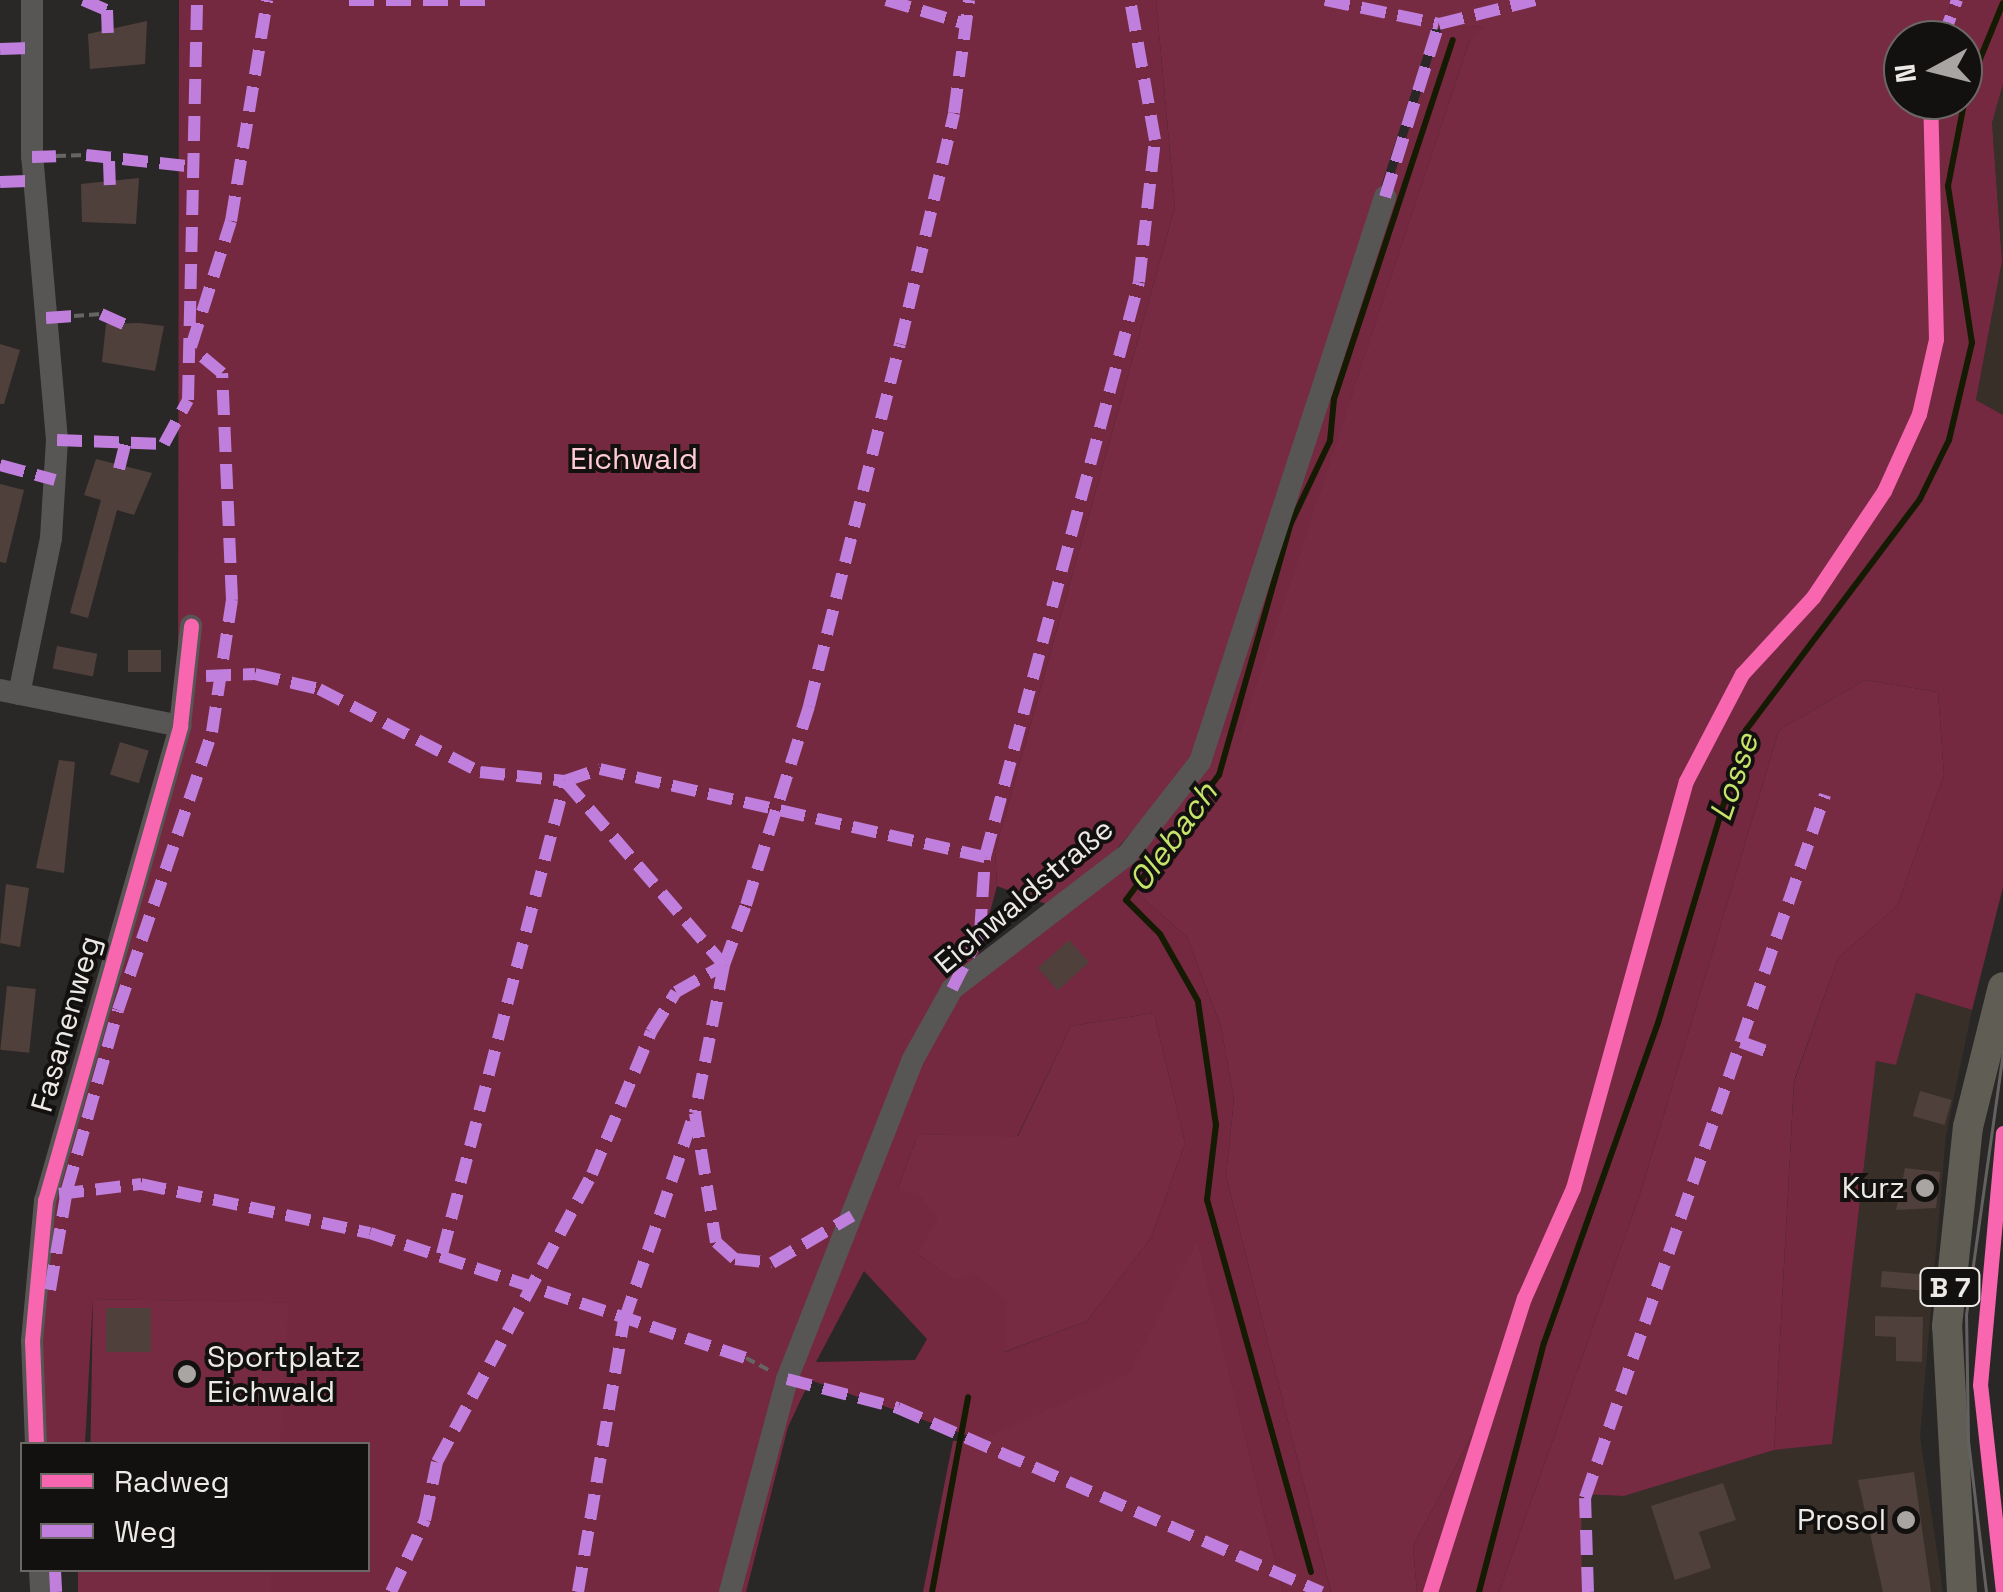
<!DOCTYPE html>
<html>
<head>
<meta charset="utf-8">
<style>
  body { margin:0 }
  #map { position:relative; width:2003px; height:1592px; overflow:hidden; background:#2a2826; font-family:"Space Grotesk",sans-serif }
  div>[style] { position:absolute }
  .built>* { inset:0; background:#372f28 }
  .green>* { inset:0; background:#762b43; transform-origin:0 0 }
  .forest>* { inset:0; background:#742940 }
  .stream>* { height:6px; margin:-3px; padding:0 3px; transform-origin:3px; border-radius:3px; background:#151a03 }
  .building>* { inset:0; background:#4f403c; transform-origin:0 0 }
  .path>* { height:4px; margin-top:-2px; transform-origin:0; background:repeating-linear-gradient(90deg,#666563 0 10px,transparent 0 15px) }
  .minor>* { height:22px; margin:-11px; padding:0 11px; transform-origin:11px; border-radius:11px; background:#575655 }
  .major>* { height:30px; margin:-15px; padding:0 15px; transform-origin:15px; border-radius:15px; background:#605d54 }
  .tram>* { height:2.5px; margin:-1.25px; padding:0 1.25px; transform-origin:1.25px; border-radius:1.25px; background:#646261 }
  .quiet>* { height:12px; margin-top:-6px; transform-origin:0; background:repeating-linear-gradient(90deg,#c07fdc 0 25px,transparent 0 37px) }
  .cycleway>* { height:15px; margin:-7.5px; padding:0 7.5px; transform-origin:7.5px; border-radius:7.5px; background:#f766af }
  .dots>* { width:28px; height:28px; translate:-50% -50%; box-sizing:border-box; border:5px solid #13110f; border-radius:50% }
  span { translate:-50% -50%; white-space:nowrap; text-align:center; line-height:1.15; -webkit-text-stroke:8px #13110f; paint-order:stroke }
  .shield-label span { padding:2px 8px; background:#13110f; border:2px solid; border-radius:8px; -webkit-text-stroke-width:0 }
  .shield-label { font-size:28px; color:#ece9e7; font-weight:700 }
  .park-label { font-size:30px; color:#fecad4 }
  .street-label { font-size:30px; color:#ece9e7 }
  .poi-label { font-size:30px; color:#ece9e7 }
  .right { translate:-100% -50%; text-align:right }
  .left { translate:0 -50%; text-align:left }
  .water-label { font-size:32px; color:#c7e46a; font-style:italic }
  .legend { position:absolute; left:20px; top:1442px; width:350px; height:130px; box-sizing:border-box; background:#13110f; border:2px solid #6a6765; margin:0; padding:12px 18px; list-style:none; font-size:30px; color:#ece9e7 }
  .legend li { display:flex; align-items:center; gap:20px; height:50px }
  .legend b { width:50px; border:2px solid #6a6765 }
  .north { position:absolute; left:1883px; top:20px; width:100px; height:100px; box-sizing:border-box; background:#13110f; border:2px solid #6a6765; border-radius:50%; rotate:263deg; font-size:28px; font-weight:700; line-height:40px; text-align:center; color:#ece9e7 }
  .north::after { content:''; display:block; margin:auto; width:35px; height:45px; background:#a8a5a3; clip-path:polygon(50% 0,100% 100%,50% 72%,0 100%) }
</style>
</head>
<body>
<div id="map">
  <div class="built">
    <i style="clip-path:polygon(2003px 84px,2003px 415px,1976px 400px,2002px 261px,1992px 123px)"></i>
    <i style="clip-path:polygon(1916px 993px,1972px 1010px,1946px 1135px,1920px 1436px,1943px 1592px,1582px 1592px,1580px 1494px,1624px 1496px,1774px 1450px,1832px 1444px,1876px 1060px,1896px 1065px)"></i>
  </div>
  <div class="green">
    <i style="clip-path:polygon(1156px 0,1952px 0,1938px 40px,1903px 40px,1903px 100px,1925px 100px,1932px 339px,1919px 422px,1811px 595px,1716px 711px,1679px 803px,1570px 1193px,1476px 1428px,1413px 1546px,1417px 1592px,1331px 1592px,1226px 1176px,1234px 1099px,1221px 1027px,1187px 937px,1138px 894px,1165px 847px,1165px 818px,1214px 733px,1240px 731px,1469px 42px,1483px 26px,1432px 29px,1196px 758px,1086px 884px,1049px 905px,997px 886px,995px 851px,1175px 207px)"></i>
    <i style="clip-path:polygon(1865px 680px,1938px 692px,1944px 775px,1897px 906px,1838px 958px,1794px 1081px,1774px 1450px,1624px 1496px,1581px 1494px,1582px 1592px,1499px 1592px,1641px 1191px,1779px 730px)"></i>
    <i style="clip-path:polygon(1154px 1013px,1185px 1143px,1151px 1238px,1087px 1321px,1004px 1352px,1000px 1313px,917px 1254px,898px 1188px,918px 1134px,1018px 1136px,1071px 1026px)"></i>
    <i style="clip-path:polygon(1197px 1239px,1283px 1592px,923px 1592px,953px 1441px,980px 1440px)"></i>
    <i style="left:93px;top:1299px;width:197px;height:145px;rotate:1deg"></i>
    <i style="left:78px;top:1570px;width:194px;height:22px"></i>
  </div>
  <div class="forest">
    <i style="clip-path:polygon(evenodd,179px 0,1156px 0,1175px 207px,995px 851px,997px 886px,972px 978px,1165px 818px,1165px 847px,1138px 894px,1187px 937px,1221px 1027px,1234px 1099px,1226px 1176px,1331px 1592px,1283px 1592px,1197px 1241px,1130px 1373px,980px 1440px,810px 1380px,788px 1427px,746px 1592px,271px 1592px,272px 1570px,368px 1570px,368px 1444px,280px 1444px,289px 1303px,93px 1299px,85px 1444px,30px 1444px,40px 1200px,178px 716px,179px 0,1154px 1013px,1185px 1143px,1151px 1238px,1087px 1321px,1005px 1352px,1007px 1300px,975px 1275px,954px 1280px,917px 1254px,938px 1218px,920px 1196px,898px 1188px,918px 1134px,1017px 1137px,1071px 1026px,1154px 1013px,179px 0,864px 1271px,927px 1339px,915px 1360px,816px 1362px,864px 1271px)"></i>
    <i style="clip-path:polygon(1952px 0,2003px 0,2003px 84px,1992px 123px,2002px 261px,1976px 400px,2003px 415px,2003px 887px,1972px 1010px,1916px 993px,1896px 1065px,1876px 1061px,1832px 1444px,1774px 1450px,1794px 1082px,1838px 958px,1897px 906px,1944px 775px,1938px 692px,1865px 680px,1779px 730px,1641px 1191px,1499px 1592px,1417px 1592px,1413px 1546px,1476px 1428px,1570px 1193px,1679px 803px,1716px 711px,1811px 595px,1919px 422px,1932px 339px,1922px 120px,1925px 100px,1963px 100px,1963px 40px,1938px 40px)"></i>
    <i style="clip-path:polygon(1485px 26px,1469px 42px,1240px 732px,1214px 733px,1442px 27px)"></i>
  </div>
  <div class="stream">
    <i style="left:1311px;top:1572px;width:386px;rotate:-105.6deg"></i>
    <i style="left:1207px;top:1200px;width:76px;rotate:-83.2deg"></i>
    <i style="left:1216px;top:1125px;width:125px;rotate:-98.3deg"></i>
    <i style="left:1198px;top:1001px;width:77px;rotate:-119.6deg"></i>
    <i style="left:1160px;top:934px;width:48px;rotate:-135deg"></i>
    <i style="left:1126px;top:900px;width:156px;rotate:-53.4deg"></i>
    <i style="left:1219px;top:775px;width:262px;rotate:-74.1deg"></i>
    <i style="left:1291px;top:523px;width:91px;rotate:-64.6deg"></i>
    <i style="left:1330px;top:441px;width:42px;rotate:-84.6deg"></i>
    <i style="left:1334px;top:399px;width:378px;rotate:-71.7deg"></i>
    <i style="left:932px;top:1592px;width:198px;rotate:-79.5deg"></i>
    <i style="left:1479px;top:1592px;width:257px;rotate:-75.4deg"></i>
    <i style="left:1544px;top:1343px;width:340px;rotate:-70.4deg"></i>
    <i style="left:1658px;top:1023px;width:306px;rotate:-73.3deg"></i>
    <i style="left:1746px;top:730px;width:289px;rotate:-53deg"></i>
    <i style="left:1920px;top:499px;width:66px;rotate:-63.8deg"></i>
    <i style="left:1949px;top:440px;width:100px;rotate:-76.7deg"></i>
    <i style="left:1972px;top:343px;width:159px;rotate:-98.7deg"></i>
    <i style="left:1948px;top:186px;width:95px;rotate:-79deg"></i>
    <i style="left:1966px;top:93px;width:97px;rotate:-67.7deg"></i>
  </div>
  <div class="building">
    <i style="clip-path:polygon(147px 21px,145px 64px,90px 69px,88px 34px)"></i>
    <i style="clip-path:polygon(139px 178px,136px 224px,82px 222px,81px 184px)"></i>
    <i style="clip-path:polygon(139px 323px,164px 326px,155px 371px,102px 362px,106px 324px)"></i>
    <i style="clip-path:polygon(0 344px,20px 350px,4px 404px,0 404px)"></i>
    <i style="clip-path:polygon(96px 459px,152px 473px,134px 515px,117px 510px,88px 618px,70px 613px,101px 500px,84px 495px)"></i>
    <i style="clip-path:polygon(0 484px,24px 490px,6px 563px,0 562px)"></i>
    <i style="left:57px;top:646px;width:41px;height:23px;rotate:11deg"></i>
    <i style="left:128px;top:650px;width:33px;height:22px"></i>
    <i style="left:120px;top:742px;width:30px;height:34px;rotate:17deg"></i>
    <i style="clip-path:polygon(59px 760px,75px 762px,64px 873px,36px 868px)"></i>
    <i style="clip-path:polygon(6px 884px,29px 888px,20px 947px,0 943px)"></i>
    <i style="left:1069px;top:940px;width:30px;height:42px;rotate:48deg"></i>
    <i style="left:7px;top:986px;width:29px;height:64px;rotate:6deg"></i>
    <i style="left:1920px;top:1091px;width:33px;height:26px;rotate:16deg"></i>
    <i style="clip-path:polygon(1905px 1168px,1940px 1172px,1936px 1208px,1896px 1210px)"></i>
    <i style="left:1882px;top:1271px;width:47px;height:16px;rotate:5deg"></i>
    <i style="left:106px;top:1308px;width:45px;height:44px"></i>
    <i style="clip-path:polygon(1875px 1316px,1923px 1317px,1922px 1362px,1896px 1361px,1896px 1337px,1875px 1336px)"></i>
    <i style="clip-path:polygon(1914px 1472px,1931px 1592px,1883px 1592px,1858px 1480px)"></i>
    <i style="clip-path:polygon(1723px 1483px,1736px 1520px,1699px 1532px,1711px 1568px,1675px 1580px,1651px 1506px)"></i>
  </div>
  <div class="path">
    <i style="left:56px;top:156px;width:30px;rotate:-2deg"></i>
    <i style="left:74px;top:316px;width:27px;rotate:-4deg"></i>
    <i style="left:746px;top:1358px;width:26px;rotate:28deg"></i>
  </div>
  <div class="minor">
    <i style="left:0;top:690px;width:184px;rotate:11.3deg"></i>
    <i style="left:19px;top:694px;width:159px;rotate:-78.4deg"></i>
    <i style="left:51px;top:538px;width:98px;rotate:-86.5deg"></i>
    <i style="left:57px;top:440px;width:284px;rotate:-95deg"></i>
    <i style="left:32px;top:157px;width:157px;rotate:-90deg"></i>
    <i style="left:36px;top:1444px;width:103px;rotate:-92.2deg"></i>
    <i style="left:32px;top:1341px;width:141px;rotate:-84.7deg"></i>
    <i style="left:45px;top:1201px;width:494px;rotate:-74.1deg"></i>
    <i style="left:180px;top:726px;width:101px;rotate:-83.7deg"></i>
    <i style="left:40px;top:1570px;width:22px;rotate:87deg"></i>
    <i style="left:730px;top:1592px;width:220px;rotate:-75deg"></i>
    <i style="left:787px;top:1379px;width:342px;rotate:-68.5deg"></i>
    <i style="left:912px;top:1061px;width:82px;rotate:-60.9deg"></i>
    <i style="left:952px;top:989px;width:222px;rotate:-37.5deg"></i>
    <i style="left:1128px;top:854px;width:117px;rotate:-52deg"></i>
    <i style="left:1200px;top:762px;width:595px;rotate:-71.87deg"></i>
  </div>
  <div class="major">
    <i style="left:1962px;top:1592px;width:266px;rotate:-93.2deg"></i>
    <i style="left:1947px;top:1326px;width:200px;rotate:-84deg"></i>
    <i style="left:1968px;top:1127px;width:144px;rotate:-76deg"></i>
  </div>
  <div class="tram">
    <i style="left:1986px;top:1592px;width:153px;rotate:-96.8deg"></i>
    <i style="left:1968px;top:1440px;width:125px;rotate:-90.9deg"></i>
    <i style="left:1966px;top:1315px;width:267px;rotate:-82deg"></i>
  </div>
  <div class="quiet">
    <i style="left:83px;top:0;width:26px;rotate:23deg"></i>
    <i style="left:107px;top:10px;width:23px;rotate:88deg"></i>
    <i style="left:349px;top:0;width:136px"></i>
    <i style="left:886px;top:0;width:88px;rotate:16.6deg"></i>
    <i style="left:1325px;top:0;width:116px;rotate:11.9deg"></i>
    <i style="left:1439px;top:24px;width:99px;rotate:-14deg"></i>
    <i style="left:1942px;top:40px;width:43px;rotate:-69.4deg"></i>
    <i style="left:0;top:49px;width:30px;rotate:-2deg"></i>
    <i style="left:86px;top:155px;width:101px;rotate:6.3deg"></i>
    <i style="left:32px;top:157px;width:24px;rotate:-2deg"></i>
    <i style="left:109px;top:161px;width:24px;rotate:88deg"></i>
    <i style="left:0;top:182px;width:34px;rotate:-2deg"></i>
    <i style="left:1385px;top:197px;width:181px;rotate:-72.7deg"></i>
    <i style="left:101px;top:314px;width:36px;rotate:24deg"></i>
    <i style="left:46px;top:318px;width:28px;rotate:-4deg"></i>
    <i style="left:57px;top:440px;width:107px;rotate:2.1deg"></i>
    <i style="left:164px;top:444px;width:50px;rotate:-61.4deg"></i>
    <i style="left:188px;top:400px;width:400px;rotate:-88.7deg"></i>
    <i style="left:0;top:465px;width:57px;rotate:15.3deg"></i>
    <i style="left:119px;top:469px;width:29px;rotate:-76deg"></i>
    <i style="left:206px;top:676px;width:49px;rotate:-2.3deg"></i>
    <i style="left:255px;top:674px;width:66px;rotate:13.2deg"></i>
    <i style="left:319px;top:689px;width:181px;rotate:27.3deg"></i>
    <i style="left:480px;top:772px;width:85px;rotate:6deg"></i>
    <i style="left:565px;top:781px;width:37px;rotate:-19deg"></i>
    <i style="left:600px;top:769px;width:395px;rotate:12.9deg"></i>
    <i style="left:565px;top:781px;width:243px;rotate:49.2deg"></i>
    <i style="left:724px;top:965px;width:151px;rotate:101.1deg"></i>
    <i style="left:695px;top:1113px;width:131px;rotate:80.8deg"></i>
    <i style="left:716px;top:1242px;width:25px;rotate:42deg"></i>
    <i style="left:735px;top:1259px;width:37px;rotate:6deg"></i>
    <i style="left:772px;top:1263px;width:93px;rotate:-30.4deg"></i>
    <i style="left:952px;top:989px;width:62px;rotate:-63deg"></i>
    <i style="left:980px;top:934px;width:77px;rotate:-86.3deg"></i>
    <i style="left:985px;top:857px;width:595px;rotate:-75.01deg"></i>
    <i style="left:1139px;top:282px;width:143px;rotate:-83.6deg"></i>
    <i style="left:1155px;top:140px;width:142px;rotate:-100.1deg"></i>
    <i style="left:1741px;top:1042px;width:30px;rotate:20deg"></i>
    <i style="left:59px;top:1194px;width:83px;rotate:-7deg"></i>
    <i style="left:141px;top:1184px;width:234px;rotate:12.1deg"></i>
    <i style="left:370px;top:1233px;width:396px;rotate:18.4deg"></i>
    <i style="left:442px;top:1254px;width:489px;rotate:-75.4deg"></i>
    <i style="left:50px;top:1290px;width:101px;rotate:-80.4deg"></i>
    <i style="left:67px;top:1190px;width:187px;rotate:-74.2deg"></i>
    <i style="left:118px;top:1010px;width:293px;rotate:-71.3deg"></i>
    <i style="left:212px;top:732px;width:134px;rotate:-81.4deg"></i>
    <i style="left:232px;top:600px;width:227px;rotate:-92.5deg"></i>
    <i style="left:222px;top:373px;width:40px;rotate:-140deg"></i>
    <i style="left:191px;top:347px;width:132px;rotate:-72.4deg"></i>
    <i style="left:231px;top:221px;width:224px;rotate:-80.7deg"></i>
    <i style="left:787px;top:1379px;width:115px;rotate:14.6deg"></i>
    <i style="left:898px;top:1408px;width:462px;rotate:23.5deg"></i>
    <i style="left:55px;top:1570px;width:22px;rotate:87deg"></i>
    <i style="left:391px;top:1592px;width:80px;rotate:-64.7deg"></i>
    <i style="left:425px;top:1520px;width:59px;rotate:-78.3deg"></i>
    <i style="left:437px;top:1462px;width:327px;rotate:-61.7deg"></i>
    <i style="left:592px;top:1174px;width:154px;rotate:-67.4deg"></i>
    <i style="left:651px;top:1032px;width:47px;rotate:-58deg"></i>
    <i style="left:676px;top:992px;width:55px;rotate:-29.4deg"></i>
    <i style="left:724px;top:965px;width:64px;rotate:-69.9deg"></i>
    <i style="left:746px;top:905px;width:209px;rotate:-72.4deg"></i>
    <i style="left:809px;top:706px;width:373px;rotate:-75.9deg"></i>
    <i style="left:900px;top:344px;width:237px;rotate:-76.8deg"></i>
    <i style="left:954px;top:113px;width:114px;rotate:-82.4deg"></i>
    <i style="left:578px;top:1592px;width:275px;rotate:-80.4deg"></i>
    <i style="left:624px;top:1321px;width:215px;rotate:-71.3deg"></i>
    <i style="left:1588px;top:1592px;width:94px;rotate:-91.8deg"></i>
    <i style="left:1585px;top:1498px;width:743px;rotate:-71.15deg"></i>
  </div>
  <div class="cycleway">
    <i style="left:36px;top:1444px;width:103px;rotate:-92.2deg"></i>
    <i style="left:32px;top:1341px;width:141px;rotate:-84.7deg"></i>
    <i style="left:45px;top:1201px;width:494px;rotate:-74.1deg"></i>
    <i style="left:180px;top:726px;width:101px;rotate:-83.7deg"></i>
    <i style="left:1430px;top:1592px;width:309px;rotate:-72.3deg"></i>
    <i style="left:1524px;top:1298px;width:120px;rotate:-66deg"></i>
    <i style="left:1573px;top:1188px;width:422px;rotate:-74.5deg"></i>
    <i style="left:1686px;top:781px;width:121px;rotate:-62.4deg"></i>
    <i style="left:1742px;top:674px;width:105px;rotate:-47.3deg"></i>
    <i style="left:1813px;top:597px;width:128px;rotate:-56.2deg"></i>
    <i style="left:1884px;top:491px;width:85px;rotate:-65.6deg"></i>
    <i style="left:1919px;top:414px;width:77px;rotate:-77.2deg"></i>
    <i style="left:1936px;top:339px;width:239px;rotate:-91.4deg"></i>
    <i style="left:2003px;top:1592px;width:208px;rotate:-96.3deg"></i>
    <i style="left:1980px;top:1385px;width:253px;rotate:-84.8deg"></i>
  </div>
  <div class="dots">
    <i style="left:1925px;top:1188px;background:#a8a5a3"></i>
    <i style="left:187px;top:1374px;background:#a8a5a3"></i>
    <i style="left:1906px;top:1520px;background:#a8a5a3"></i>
  </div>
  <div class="shield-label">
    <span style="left:1950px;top:1287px">B 7</span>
  </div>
  <div class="park-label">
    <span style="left:634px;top:459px">Eichwald</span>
  </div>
  <div class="street-label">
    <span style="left:1024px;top:896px;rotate:-40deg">Eichwaldstraße</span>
    <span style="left:66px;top:1024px;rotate:-74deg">Fasanenweg</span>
  </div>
  <div class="poi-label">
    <span class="right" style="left:1905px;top:1188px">Kurz</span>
    <span class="left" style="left:207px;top:1374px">Sportplatz<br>Eichwald</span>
    <span class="right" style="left:1886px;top:1520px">Prosol</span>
  </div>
  <div class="water-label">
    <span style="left:1734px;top:777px;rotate:-71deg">Losse</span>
    <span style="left:1173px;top:837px;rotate:-54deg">Olebach</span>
  </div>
  <ul class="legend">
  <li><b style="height:12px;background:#f766af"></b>Radweg</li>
  <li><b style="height:12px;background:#c07fdc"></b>Weg</li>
  </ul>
  <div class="north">N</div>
</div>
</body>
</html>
